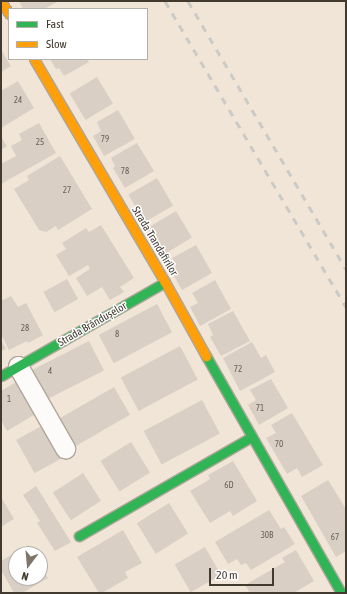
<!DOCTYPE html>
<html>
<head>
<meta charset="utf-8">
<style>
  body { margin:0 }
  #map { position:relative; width:347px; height:594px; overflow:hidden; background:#f0e5d6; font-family:"Asap Condensed",sans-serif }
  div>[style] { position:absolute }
  .building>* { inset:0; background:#dacfc5; transform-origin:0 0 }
  .roads { filter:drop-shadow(1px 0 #afa69a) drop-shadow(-1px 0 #afa69a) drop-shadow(0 1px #afa69a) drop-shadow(0 -1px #afa69a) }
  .street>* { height:19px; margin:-9.5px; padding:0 9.5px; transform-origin:9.5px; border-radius:9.5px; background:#fdfbf9 }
  .fast>* { height:9px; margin:-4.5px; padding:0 4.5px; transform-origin:4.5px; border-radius:4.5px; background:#30b455 }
  .slow>* { height:9px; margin:-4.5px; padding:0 4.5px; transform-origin:4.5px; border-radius:4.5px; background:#ff9f0a }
  .rail>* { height:3px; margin-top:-1.5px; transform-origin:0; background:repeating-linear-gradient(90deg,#cccac6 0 7px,transparent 0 14px) }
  span { translate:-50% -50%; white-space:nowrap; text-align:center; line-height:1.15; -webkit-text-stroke:3px #fff; paint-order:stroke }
  .number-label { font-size:9px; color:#6a6257 }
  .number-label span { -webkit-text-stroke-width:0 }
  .street-label { font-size:11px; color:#423a2f }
  .frame { position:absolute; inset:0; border:2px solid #423a2f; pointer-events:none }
  .legend { position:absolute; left:8px; top:8px; width:140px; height:52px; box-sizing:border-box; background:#fff; border:1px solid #b3b0ac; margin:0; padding:5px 7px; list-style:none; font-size:12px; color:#423a2f }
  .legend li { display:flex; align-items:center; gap:8px; height:20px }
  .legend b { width:20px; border:1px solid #b3b0ac }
  .north { position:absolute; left:8px; top:546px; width:40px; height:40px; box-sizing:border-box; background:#fff; border:1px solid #b3b0ac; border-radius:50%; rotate:196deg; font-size:11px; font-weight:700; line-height:16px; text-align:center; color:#423a2f }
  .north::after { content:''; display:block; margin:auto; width:14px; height:18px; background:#7f7669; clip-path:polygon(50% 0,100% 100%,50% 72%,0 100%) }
  .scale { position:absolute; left:209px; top:568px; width:65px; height:18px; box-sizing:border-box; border:2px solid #423a2f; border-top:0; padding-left:5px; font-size:12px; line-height:14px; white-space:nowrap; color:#423a2f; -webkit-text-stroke:3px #fff; paint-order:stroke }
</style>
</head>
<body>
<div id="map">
  <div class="building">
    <i style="clip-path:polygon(19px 1px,56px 1px,57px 2px,44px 9px,23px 9px)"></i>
    <i style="clip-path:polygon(1px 50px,11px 66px,1px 72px)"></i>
    <i style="clip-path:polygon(50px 59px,87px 59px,89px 62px,64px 76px,59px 68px,56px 69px)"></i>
    <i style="left:97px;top:77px;width:31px;height:32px;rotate:59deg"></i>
    <i style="clip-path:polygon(18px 81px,34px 108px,1px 128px,1px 91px)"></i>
    <i style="clip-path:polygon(118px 110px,135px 139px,104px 156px,93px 136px,101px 131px,97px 122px)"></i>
    <i style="clip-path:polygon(39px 123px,56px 153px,1px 184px,1px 164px,16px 156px,11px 146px,22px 140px,19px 134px)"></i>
    <i style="clip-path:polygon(1px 137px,7px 146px,1px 150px)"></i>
    <i style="clip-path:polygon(137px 143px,154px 171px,125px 188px,113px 168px,115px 166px,111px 158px)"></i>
    <i style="clip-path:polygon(60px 156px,92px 209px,58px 230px,56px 226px,46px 232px,39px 230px,14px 189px,29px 180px,27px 176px)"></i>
    <i style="left:157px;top:178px;width:32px;height:33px;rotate:60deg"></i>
    <i style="left:176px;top:211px;width:31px;height:34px;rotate:59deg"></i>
    <i style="clip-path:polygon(101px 225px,134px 278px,120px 287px,124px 292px,110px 300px,102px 287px,87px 296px,76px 278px,90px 269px,88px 265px,69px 276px,56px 255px,66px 249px,62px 243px,86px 228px,89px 232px)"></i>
    <i style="clip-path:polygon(196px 245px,212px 273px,182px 290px,170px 269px,176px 266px,172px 258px)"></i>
    <i style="left:67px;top:279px;width:23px;height:27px;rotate:61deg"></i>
    <i style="clip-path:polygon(215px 280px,231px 309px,200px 326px,190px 307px,198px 303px,192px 293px)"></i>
    <i style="clip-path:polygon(11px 296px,18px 307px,26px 303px,43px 335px,28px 343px,27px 341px,9px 350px,1px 334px,1px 301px)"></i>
    <i style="left:157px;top:304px;width:32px;height:66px;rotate:62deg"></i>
    <i style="clip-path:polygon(233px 311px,250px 341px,221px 356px,210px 337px,213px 335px,208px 324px)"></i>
    <i style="clip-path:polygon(1px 340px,6px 349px,1px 351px)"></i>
    <i style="left:89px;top:341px;width:33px;height:66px;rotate:63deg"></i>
    <i style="clip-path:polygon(252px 342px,261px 358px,266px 355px,275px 372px,240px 391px,223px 358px)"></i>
    <i style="left:180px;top:346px;width:38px;height:67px;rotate:62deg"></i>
    <i style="clip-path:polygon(271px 379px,288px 408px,259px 425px,248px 405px,256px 400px,250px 390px)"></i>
    <i style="clip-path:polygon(18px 381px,37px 413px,7px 431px,1px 420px,1px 391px)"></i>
    <i style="left:114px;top:387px;width:32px;height:65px;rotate:60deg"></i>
    <i style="left:202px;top:400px;width:38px;height:66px;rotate:62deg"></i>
    <i style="clip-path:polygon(292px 413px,323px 465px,302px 477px,297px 468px,287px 474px,266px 438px,276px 433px,271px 425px)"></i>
    <i style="left:45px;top:424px;width:38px;height:33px;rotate:61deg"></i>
    <i style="left:131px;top:442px;width:36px;height:36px;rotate:58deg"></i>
    <i style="clip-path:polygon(233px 461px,257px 501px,233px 516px,230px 511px,210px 523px,190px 491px,210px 479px,208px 475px)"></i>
    <i style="left:83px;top:473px;width:33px;height:36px;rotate:57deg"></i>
    <i style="clip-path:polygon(328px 480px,346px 509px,346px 551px,336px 557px,301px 496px)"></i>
    <i style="clip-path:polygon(36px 486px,71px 542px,55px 551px,37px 523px,40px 521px,23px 495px)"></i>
    <i style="clip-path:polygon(1px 497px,14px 519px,1px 527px)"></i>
    <i style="left:169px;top:503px;width:36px;height:38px;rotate:58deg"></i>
    <i style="clip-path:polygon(269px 510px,281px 529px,284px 527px,295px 544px,251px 570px,246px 563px,241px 565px,237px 559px,228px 564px,215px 542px)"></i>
    <i style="clip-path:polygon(123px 530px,142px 563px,125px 572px,128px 578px,102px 593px,99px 593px,77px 557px)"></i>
    <i style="clip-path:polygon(29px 545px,34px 554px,16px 554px,16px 578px,40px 578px,40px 564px,48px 578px,22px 593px,14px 593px,1px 570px,1px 561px)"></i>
    <i style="left:205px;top:547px;width:32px;height:35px;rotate:60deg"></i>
    <i style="clip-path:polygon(296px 550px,314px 581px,294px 593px,250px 593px,245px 585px,285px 562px,282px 558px)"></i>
  </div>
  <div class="roads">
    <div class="street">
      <i style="left:18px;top:366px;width:95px;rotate:60.2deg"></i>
    </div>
    <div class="fast">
      <i style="left:206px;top:356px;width:273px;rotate:60.3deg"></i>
      <i style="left:1px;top:376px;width:189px;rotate:-29.8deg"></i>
      <i style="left:79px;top:536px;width:198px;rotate:-29.9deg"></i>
    </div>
    <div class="slow">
      <i style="left:1px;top:1px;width:15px;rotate:58deg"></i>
      <i style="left:34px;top:59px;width:259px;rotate:59.6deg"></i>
      <i style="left:165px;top:282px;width:85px;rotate:61deg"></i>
    </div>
  </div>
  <div class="rail">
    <i style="left:165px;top:1px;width:356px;rotate:59.4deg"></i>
    <i style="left:188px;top:1px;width:311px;rotate:59.5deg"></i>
  </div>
  <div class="number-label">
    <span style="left:18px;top:100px">24</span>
    <span style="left:105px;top:139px">79</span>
    <span style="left:40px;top:142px">25</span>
    <span style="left:125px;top:171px">78</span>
    <span style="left:67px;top:190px">27</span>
    <span style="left:25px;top:328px">28</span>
    <span style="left:117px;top:334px">8</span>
    <span style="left:238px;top:369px">72</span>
    <span style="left:50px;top:371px">4</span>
    <span style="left:9px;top:399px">1</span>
    <span style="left:260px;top:408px">71</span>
    <span style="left:279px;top:444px">70</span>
    <span style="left:229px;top:485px">6D</span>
    <span style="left:267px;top:535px">30B</span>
    <span style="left:335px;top:537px">67</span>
  </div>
  <div class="street-label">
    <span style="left:155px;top:241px;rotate:59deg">Strada Trandafirilor</span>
    <span style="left:92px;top:324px;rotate:-30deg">Strada Brândușelor</span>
  </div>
  <div class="frame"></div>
  <ul class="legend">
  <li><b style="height:5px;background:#30b455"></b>Fast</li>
  <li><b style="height:5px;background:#ff9f0a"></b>Slow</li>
  </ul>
  <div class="north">N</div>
  <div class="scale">20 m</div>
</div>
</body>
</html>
